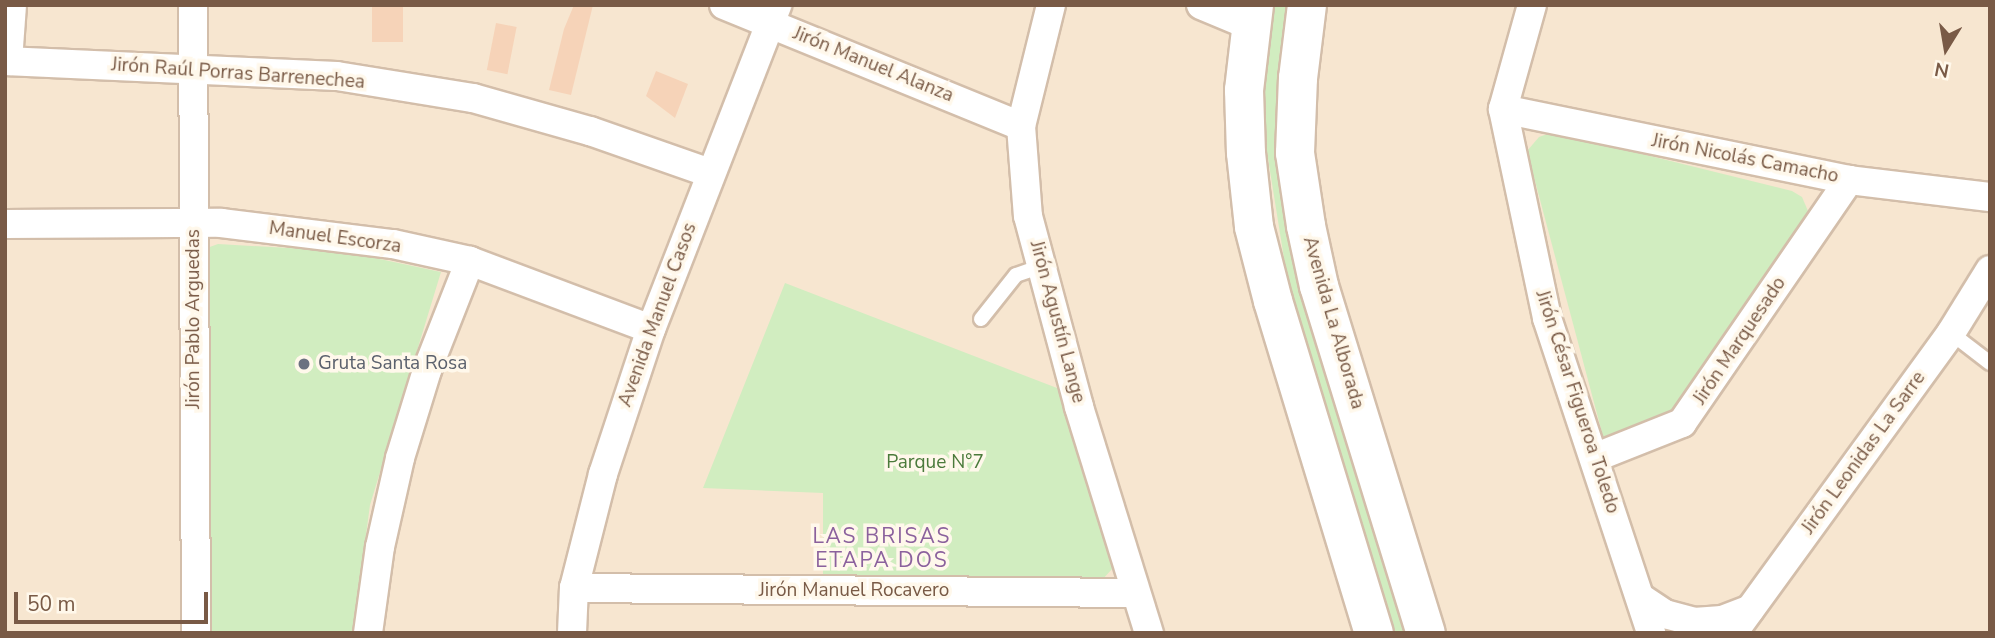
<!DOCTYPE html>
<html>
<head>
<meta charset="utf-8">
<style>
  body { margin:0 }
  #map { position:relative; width:1995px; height:638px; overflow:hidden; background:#fef4e3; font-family:"Nunito Sans",sans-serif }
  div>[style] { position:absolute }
  .residential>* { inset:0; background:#f7e6d0; transform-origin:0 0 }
  .green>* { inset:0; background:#d1edc0 }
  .building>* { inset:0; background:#f6d3b8; transform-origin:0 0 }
  .roads { filter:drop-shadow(2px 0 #d3beaa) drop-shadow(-2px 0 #d3beaa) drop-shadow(0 2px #d3beaa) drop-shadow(0 -2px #d3beaa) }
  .lane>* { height:14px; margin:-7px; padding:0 7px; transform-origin:7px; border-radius:7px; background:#fff }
  .street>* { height:28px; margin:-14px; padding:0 14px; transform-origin:14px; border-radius:14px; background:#fff }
  .secondary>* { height:38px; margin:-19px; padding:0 19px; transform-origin:19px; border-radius:19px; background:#fff }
  .dots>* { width:19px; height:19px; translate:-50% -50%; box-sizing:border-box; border:4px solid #fff8eb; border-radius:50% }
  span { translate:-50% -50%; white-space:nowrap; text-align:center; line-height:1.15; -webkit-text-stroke:7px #fff8eb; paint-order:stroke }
  .street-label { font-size:19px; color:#795a46 }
  .worship-label { font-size:19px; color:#5b616d }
  .left { translate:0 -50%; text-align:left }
  .park-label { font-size:19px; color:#4b7a3b }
  .neighbourhood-label { font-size:21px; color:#8b619d; letter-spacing:2px }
  .frame { position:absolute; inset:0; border:7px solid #795a46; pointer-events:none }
  .north { position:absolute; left:1911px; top:14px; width:70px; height:70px; -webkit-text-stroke:5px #fff8eb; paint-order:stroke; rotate:191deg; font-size:19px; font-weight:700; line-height:28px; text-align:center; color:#795a46 }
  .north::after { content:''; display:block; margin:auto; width:24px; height:32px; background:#795a46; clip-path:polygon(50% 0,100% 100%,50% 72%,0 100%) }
  .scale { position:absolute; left:14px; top:592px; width:194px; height:32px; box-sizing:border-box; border:4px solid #795a46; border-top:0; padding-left:9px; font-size:21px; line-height:24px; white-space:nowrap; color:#795a46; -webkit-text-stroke:5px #fff8eb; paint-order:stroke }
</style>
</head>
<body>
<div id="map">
  <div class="residential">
    <i style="left:5px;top:5px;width:1985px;height:628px"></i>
  </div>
  <div class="green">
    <i style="clip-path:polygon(1273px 5px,1296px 5px,1283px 50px,1413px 633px,1383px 633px,1295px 327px,1258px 96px)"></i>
    <i style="clip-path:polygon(1553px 132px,1792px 191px,1802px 197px,1808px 211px,1808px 222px,1671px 417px,1604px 440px,1527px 151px,1539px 137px)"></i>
    <i style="clip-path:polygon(218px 244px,342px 251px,441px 272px,370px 505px,353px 633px,211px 633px,207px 248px)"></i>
    <i style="clip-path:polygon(785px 283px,1057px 388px,1116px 556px,1113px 568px,1101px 581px,823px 576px,823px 493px,703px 488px)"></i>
  </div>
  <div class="building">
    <i style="left:372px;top:5px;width:31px;height:37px"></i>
    <i style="clip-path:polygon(574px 5px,593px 5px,571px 95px,549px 90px,564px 29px)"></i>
    <i style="left:496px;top:23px;width:21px;height:48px;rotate:11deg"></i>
    <i style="clip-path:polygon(656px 71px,688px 84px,675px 118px,646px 96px)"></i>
  </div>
  <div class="roads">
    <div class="lane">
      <i style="left:981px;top:319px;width:56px;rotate:-51.5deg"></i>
      <i style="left:1016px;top:275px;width:28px;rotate:-19deg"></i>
      <i style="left:1951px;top:333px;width:49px;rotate:37.6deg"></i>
    </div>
    <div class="street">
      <i style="left:193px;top:5px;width:628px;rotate:89.73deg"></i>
      <i style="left:724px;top:5px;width:321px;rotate:22.2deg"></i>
      <i style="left:1051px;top:5px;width:125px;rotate:103.9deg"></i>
      <i style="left:1021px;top:126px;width:90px;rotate:85.6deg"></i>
      <i style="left:1028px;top:216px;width:198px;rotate:75deg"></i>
      <i style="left:1079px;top:407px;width:237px;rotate:72.8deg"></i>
      <i style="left:1201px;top:5px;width:52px;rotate:22.6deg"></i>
      <i style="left:1532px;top:5px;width:108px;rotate:105.6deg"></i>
      <i style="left:1503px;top:109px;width:214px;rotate:78.1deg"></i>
      <i style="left:1547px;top:318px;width:332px;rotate:71.7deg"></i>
      <i style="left:5px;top:61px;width:332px;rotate:2.6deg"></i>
      <i style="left:337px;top:76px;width:138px;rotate:9.2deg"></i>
      <i style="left:473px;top:98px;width:122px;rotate:15.8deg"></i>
      <i style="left:590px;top:131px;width:127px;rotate:19.3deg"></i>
      <i style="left:8px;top:61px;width:56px;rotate:-85.9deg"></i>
      <i style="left:1503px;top:109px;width:353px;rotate:11.6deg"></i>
      <i style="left:1849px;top:180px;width:142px;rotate:6.9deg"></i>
      <i style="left:5px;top:224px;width:216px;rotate:-0.3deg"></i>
      <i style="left:221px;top:223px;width:173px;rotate:7deg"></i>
      <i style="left:393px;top:244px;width:79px;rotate:12.4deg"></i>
      <i style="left:470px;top:261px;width:193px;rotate:20.6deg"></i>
      <i style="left:1594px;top:458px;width:95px;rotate:-21.7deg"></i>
      <i style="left:1682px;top:423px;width:295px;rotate:-55.5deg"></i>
      <i style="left:574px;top:588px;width:560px;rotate:0.51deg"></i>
      <i style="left:1641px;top:598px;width:29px;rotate:34deg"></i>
      <i style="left:1665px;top:614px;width:30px;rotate:15deg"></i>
      <i style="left:1694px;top:622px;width:28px;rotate:-4deg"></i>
      <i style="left:1722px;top:620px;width:30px;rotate:-21deg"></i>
      <i style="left:368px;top:633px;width:87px;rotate:-82.1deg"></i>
      <i style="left:380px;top:547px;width:91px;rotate:-77.3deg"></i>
      <i style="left:400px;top:458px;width:92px;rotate:-72.9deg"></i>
      <i style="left:427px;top:370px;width:117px;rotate:-68.5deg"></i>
      <i style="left:572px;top:633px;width:45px;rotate:-87.5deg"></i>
      <i style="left:574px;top:588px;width:118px;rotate:-75.7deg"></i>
      <i style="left:603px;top:474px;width:153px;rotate:-71.7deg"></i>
      <i style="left:651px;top:329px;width:348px;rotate:-68.7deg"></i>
      <i style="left:1733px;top:633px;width:371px;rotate:-54deg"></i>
      <i style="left:1951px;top:333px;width:74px;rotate:-58.2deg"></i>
    </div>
    <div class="secondary">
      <i style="left:1254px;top:5px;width:86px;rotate:96.7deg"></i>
      <i style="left:1244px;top:90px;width:63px;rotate:88.2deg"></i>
      <i style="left:1246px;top:153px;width:74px;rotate:83.8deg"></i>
      <i style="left:1254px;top:227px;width:76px;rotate:75.6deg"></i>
      <i style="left:1273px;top:301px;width:347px;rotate:73.1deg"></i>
      <i style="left:1307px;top:5px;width:74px;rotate:97deg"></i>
      <i style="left:1298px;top:78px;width:75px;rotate:92.3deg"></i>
      <i style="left:1295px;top:153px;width:74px;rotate:81.4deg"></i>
      <i style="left:1306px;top:226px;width:61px;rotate:77.8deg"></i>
      <i style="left:1319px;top:286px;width:363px;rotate:72.9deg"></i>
    </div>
  </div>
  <div class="dots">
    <i style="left:304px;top:364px;background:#6b7280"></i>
  </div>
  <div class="street-label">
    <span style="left:873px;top:65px;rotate:22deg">Jirón Manuel Alanza</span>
    <span style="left:238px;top:74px;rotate:4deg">Jirón Raúl Porras Barrenechea</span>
    <span style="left:1745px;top:159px;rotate:11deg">Jirón Nicolás Camacho</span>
    <span style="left:335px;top:238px;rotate:8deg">Manuel Escorza</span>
    <span style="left:658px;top:315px;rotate:-70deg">Avenida Manuel Casos</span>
    <span style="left:194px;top:319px;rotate:-90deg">Jirón Pablo Arguedas</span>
    <span style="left:1057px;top:322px;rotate:75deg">Jirón Agustín Lange</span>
    <span style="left:1333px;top:323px;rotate:74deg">Avenida La Alborada</span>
    <span style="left:1740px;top:341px;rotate:-56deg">Jirón Marquesado</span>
    <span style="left:1577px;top:402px;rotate:72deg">Jirón César Figueroa Toledo</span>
    <span style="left:1864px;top:453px;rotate:-54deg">Jirón Leonidas La Sarre</span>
    <span style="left:854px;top:591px">Jirón Manuel Rocavero</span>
  </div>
  <div class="worship-label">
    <span class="left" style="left:318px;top:364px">Gruta Santa Rosa</span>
  </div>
  <div class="park-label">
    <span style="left:935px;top:463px">Parque N°7</span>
  </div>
  <div class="neighbourhood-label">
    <span style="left:882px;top:548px">LAS BRISAS<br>ETAPA DOS</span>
  </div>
  <div class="frame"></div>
  <div class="north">N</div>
  <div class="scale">50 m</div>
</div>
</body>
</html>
